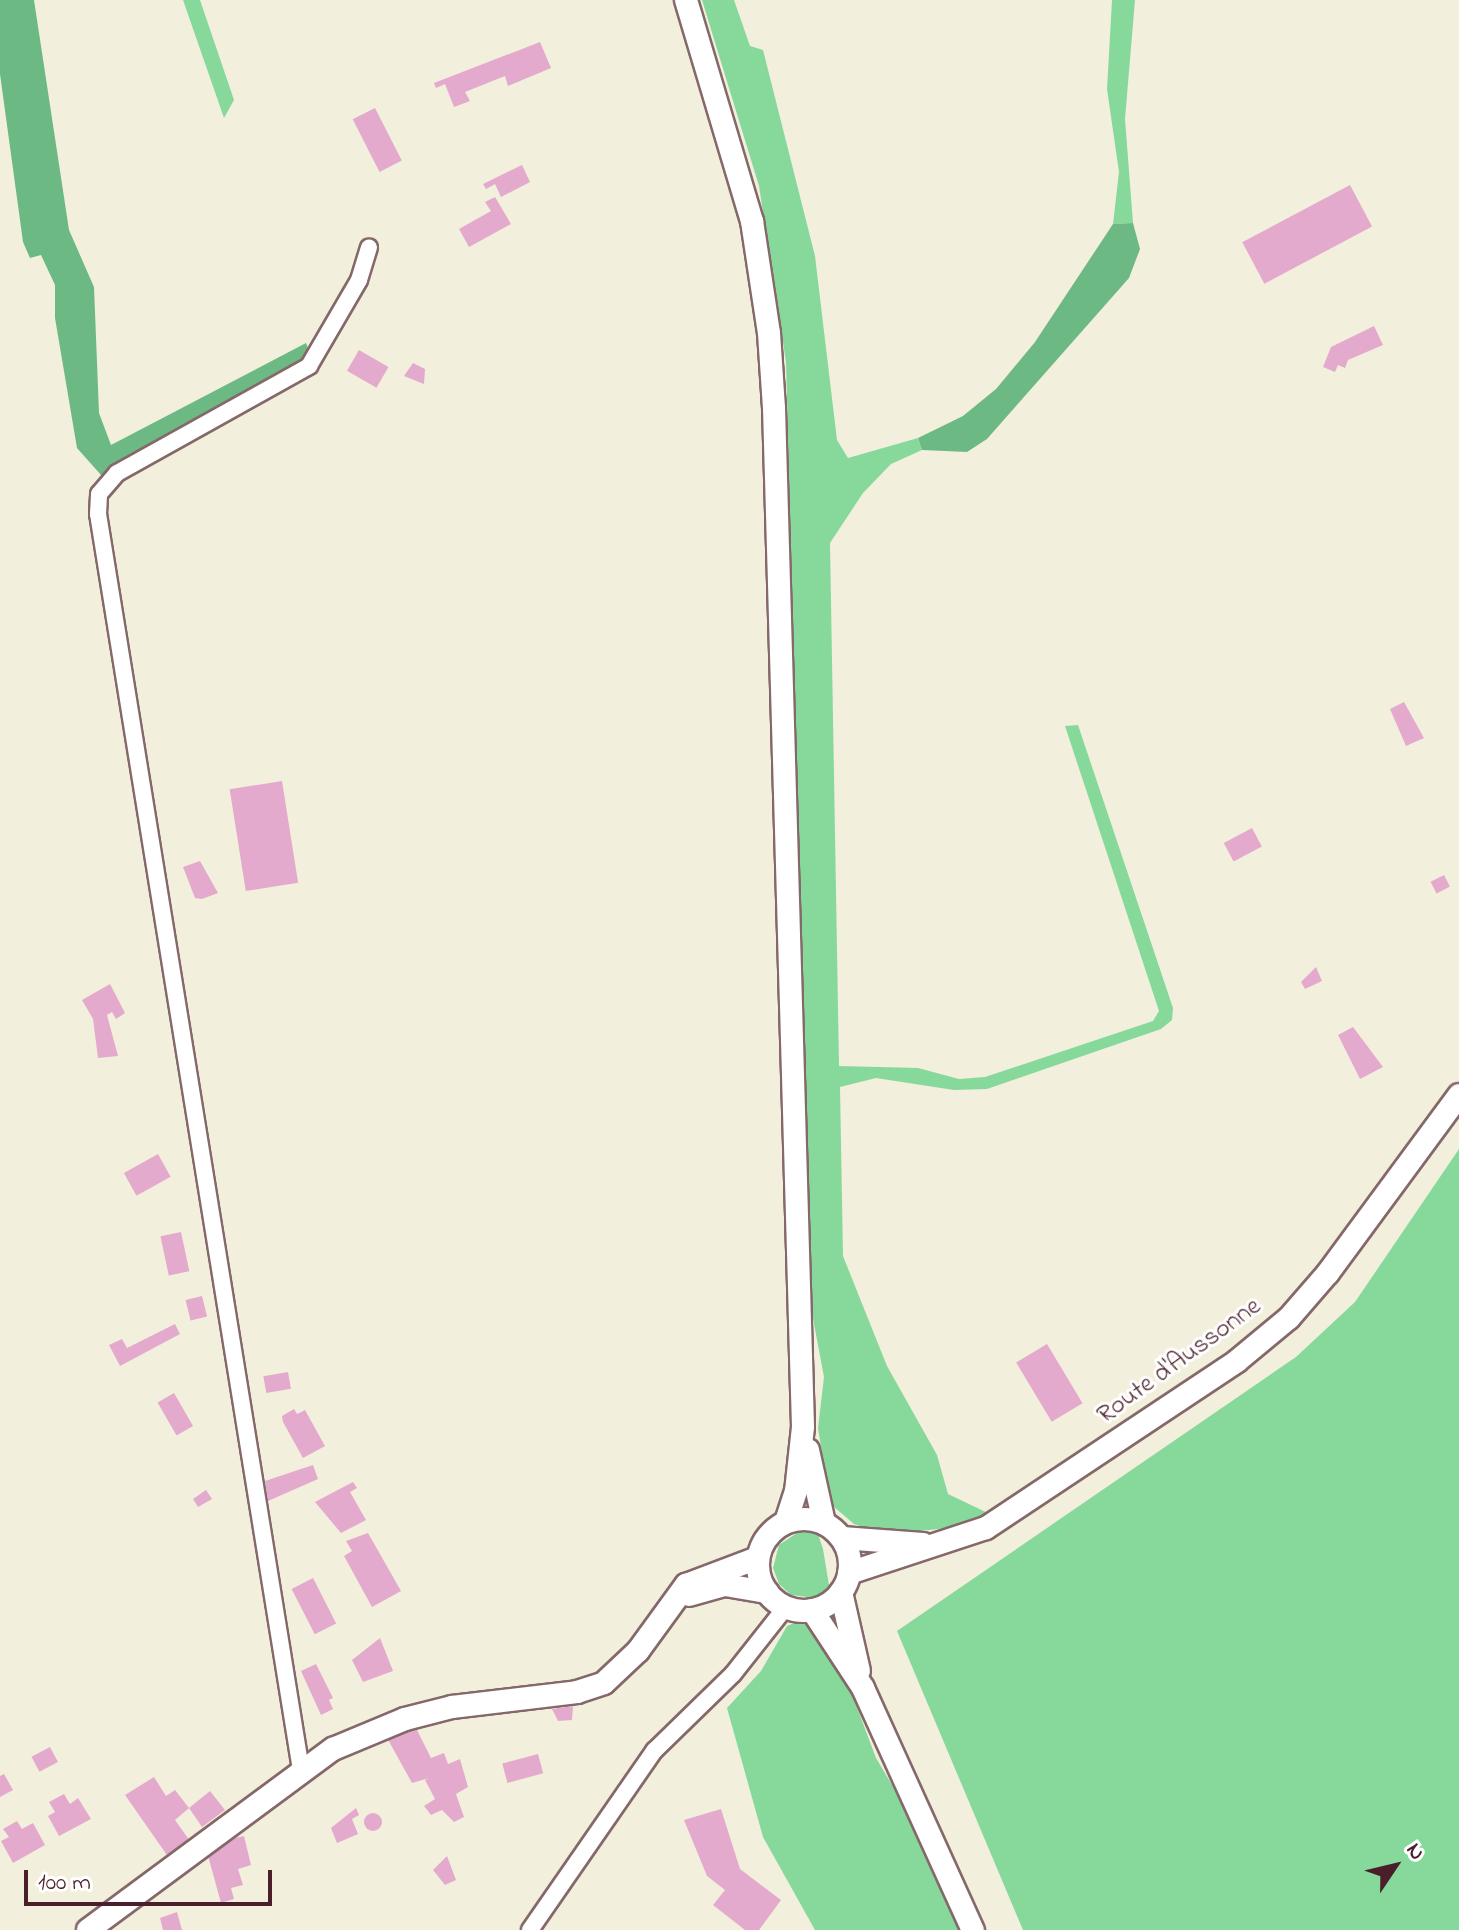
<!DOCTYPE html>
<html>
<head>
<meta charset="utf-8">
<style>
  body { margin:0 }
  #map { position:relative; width:1459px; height:1930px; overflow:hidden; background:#f3efdd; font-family:"Indie Flower",sans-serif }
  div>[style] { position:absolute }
  .green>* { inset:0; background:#86d99b }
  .forest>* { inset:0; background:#6cb983 }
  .building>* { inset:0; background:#e3aacd; transform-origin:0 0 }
  .round { border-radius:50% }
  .roads { filter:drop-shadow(2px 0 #856869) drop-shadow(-2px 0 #856869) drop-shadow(0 2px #856869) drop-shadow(0 -2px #856869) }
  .street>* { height:16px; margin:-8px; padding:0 8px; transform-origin:8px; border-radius:8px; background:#fff }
  .secondary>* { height:22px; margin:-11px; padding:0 11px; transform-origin:11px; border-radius:11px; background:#fff }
  .secondary>.ring { margin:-11px; padding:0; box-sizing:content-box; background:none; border:22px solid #fff; border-radius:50% }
  span { translate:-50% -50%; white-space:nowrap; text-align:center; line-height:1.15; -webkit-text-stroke:6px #fff; paint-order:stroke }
  .street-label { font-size:26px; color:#4a1f2b }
  .north { position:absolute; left:1355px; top:1826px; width:80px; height:80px; -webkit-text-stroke:6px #fff; paint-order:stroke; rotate:55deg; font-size:22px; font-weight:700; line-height:32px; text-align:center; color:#4a1f2b }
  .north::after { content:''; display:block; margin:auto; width:28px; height:36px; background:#4a1f2b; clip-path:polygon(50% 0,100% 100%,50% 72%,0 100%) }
  .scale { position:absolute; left:24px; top:1870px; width:248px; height:36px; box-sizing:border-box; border:4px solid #4a1f2b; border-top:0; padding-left:10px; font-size:24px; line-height:28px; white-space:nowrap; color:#4a1f2b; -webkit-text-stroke:6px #fff; paint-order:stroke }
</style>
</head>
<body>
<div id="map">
  <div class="green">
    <i style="clip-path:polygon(183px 0,200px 0,234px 100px,224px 118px)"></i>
    <i style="clip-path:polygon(702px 0,734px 0,750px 46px,763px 50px,815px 256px,837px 440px,848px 458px,918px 438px,922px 450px,891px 464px,863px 493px,830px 543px,839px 1066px,918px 1068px,959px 1079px,985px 1077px,1153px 1021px,1159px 1011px,1065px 726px,1078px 725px,1173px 1008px,1172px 1020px,1161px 1029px,987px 1089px,954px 1090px,876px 1078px,840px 1087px,843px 1256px,887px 1366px,937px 1455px,948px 1494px,992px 1515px,956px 1527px,883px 1535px,854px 1524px,833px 1506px,827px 1485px,818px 1428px,824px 1377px,811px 1308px,786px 362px,759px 186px)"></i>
    <i style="clip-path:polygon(1112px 0,1135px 0,1125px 119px,1133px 223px,1113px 224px,1119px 172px,1107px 89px)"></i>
    <i style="clip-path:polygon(1459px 1149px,1459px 1930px,1023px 1930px,897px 1631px,1296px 1357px,1355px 1302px)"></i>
    <i style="clip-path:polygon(800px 1531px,817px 1531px,823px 1549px,830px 1591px,816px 1598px,791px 1595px,779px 1584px,773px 1568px,779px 1545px)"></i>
    <i style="clip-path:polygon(799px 1621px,814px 1628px,846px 1678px,876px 1758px,910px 1815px,960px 1930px,815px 1930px,763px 1837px,727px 1708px,761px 1671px,787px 1626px)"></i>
  </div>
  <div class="forest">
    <i style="clip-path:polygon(0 0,34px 0,69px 230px,94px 287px,99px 413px,111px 445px,306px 343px,311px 356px,295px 371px,101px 475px,77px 448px,55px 318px,55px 285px,41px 255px,30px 258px,23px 242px,0 74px)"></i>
    <i style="clip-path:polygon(1133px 223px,1140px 249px,1129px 278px,987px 439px,967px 452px,922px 450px,918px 438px,963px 416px,996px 389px,1035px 342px,1113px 224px)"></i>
  </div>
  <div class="building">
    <i style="clip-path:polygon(540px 42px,551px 68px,508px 86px,505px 76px,465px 92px,470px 101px,454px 107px,445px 84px,436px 88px,434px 83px)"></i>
    <i style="left:375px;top:108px;width:59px;height:25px;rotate:63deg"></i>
    <i style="clip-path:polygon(522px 165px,530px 182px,501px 197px,495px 184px,486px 189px,483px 184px)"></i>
    <i style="left:1350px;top:185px;width:47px;height:122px;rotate:62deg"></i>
    <i style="clip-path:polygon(495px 197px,511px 224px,469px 247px,459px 229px,491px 211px,485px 202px)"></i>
    <i style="clip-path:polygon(1374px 326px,1383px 345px,1348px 360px,1345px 368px,1338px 365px,1335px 372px,1323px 367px,1331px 347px)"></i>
    <i style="left:359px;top:350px;width:34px;height:24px;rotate:30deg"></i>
    <i style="clip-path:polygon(413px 363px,425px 369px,424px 384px,404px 376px)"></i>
    <i style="clip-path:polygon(1404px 702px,1424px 738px,1406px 746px,1390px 709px)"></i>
    <i style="left:282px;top:781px;width:103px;height:53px;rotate:81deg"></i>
    <i style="left:1252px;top:828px;width:21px;height:32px;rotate:62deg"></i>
    <i style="clip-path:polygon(200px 861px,218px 893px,202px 899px,195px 898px,183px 867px)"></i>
    <i style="left:1444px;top:875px;width:13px;height:15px;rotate:63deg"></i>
    <i style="clip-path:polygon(1316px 967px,1322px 981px,1305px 989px,1301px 982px)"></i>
    <i style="clip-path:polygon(110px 984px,125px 1013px,116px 1019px,112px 1012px,107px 1015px,118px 1056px,98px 1058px,93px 1019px,82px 1000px)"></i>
    <i style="clip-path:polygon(1353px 1027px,1383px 1067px,1360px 1079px,1338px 1035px)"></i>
    <i style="left:158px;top:1154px;width:26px;height:39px;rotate:61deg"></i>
    <i style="left:181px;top:1232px;width:40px;height:21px;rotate:78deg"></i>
    <i style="left:202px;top:1296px;width:21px;height:17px;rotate:76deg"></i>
    <i style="clip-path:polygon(175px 1324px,180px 1334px,120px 1366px,109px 1345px,122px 1339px,127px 1348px)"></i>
    <i style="left:1047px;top:1344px;width:69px;height:36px;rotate:59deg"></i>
    <i style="left:288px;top:1372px;width:17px;height:25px;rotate:80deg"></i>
    <i style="left:174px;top:1393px;width:38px;height:19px;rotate:60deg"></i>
    <i style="clip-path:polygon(294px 1409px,297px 1414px,305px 1410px,325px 1446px,303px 1458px,283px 1422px,282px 1416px)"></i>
    <i style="clip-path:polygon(313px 1465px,318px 1479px,268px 1501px,265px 1481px)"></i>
    <i style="clip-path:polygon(353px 1482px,357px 1488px,350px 1492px,366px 1520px,341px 1533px,315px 1502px)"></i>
    <i style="clip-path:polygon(206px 1490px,212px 1499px,198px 1507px,193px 1499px)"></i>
    <i style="clip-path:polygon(368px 1533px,401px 1591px,372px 1607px,344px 1556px,352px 1551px,346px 1541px)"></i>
    <i style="left:313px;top:1578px;width:51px;height:24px;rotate:63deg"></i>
    <i style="clip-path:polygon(380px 1638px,393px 1671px,363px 1682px,352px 1660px)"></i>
    <i style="clip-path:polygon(316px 1664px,333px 1698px,329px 1700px,333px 1709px,321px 1715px,301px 1671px)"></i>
    <i style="clip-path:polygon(573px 1706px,572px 1720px,558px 1721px,552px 1709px)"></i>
    <i style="clip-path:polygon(415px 1726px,431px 1758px,444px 1753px,448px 1764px,460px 1759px,468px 1787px,456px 1794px,464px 1817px,454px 1822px,442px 1810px,431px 1815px,424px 1806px,435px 1799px,425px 1780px,429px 1778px,412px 1783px,386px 1736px)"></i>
    <i style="left:50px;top:1747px;width:17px;height:21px;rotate:62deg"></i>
    <i style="left:538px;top:1754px;width:20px;height:37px;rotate:75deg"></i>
    <i style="clip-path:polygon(4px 1774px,13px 1790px,0 1797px,0 1776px)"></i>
    <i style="clip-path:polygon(154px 1777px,166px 1796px,175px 1790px,189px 1808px,210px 1791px,225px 1810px,202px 1827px,189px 1808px,175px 1820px,190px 1841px,169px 1858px,125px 1795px)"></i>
    <i style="clip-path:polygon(64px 1794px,70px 1804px,78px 1798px,91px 1819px,59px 1836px,48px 1816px,55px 1812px,49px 1802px)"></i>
    <i style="clip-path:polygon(356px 1808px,359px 1815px,352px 1819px,358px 1834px,337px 1843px,331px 1828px)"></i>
    <i style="clip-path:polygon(721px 1809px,740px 1869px,781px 1900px,759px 1930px,745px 1930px,713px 1905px,725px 1890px,707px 1876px,684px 1820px)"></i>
    <i class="round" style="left:364px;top:1813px;width:18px;height:18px"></i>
    <i style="clip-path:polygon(17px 1821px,22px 1829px,33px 1823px,45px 1845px,13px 1863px,1px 1841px,9px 1837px,3px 1829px)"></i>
    <i style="clip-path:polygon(230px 1835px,231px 1839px,244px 1836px,251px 1865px,238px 1869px,243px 1885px,231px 1888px,234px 1899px,221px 1903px,207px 1852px)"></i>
    <i style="clip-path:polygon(447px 1856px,456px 1880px,445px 1885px,433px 1870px)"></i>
    <i style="clip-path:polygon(177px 1912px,182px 1930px,163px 1930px,160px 1918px)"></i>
  </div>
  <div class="roads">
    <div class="street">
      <i style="left:301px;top:1770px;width:1272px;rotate:-99.18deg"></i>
      <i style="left:98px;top:514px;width:20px;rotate:-87deg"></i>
      <i style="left:99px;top:494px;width:28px;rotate:-49deg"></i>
      <i style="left:117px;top:473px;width:220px;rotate:-29.1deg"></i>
      <i style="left:309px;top:366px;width:99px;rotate:-59.8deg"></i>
      <i style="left:359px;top:280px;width:34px;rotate:-73deg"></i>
      <i style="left:530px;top:1930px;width:218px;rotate:-55.3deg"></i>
      <i style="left:654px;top:1751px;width:110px;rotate:-44.3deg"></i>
      <i style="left:733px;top:1674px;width:85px;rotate:-51.7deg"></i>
    </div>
    <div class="secondary">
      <i style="left:686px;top:0;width:231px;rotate:73.4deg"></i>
      <i style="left:752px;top:221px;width:113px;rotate:81.4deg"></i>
      <i style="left:769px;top:333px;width:75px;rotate:86.2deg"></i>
      <i style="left:774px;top:408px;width:1019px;rotate:88.37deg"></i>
      <i style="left:803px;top:1427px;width:64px;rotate:96.2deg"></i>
      <i style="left:796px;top:1491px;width:33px;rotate:108deg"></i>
      <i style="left:808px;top:1450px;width:75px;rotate:77.6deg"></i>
      <i class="ring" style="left:758px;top:1519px;width:70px;height:70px"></i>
      <i style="left:842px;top:1538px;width:81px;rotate:4.2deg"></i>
      <i style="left:849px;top:1573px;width:144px;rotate:-18.2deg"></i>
      <i style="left:986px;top:1528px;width:301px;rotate:-33.6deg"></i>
      <i style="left:1237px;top:1361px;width:67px;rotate:-39.6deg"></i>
      <i style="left:1289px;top:1318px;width:60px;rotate:-49.1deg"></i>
      <i style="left:1328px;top:1273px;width:221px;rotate:-53.6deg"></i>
      <i style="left:841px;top:1592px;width:81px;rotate:77.2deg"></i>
      <i style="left:689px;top:1595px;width:37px;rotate:-16deg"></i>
      <i style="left:725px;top:1585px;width:43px;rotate:9.5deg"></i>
      <i style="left:812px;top:1610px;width:93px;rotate:56.8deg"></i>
      <i style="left:863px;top:1688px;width:266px;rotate:65.6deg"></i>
      <i style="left:88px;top:1930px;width:305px;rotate:-36.5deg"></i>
      <i style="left:333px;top:1749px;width:78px;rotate:-22.6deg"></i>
      <i style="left:405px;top:1719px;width:49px;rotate:-14.3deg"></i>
      <i style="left:452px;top:1707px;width:126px;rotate:-6.8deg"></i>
      <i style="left:577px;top:1692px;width:28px;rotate:-18deg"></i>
      <i style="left:604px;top:1683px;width:47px;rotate:-43.3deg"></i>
      <i style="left:638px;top:1651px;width:82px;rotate:-54deg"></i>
      <i style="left:686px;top:1585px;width:77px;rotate:-20.6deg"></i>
    </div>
  </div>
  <div class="street-label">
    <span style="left:1180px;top:1362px;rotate:-36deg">Route d'Aussonne</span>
  </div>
  <div class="north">N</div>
  <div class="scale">100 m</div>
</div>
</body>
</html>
